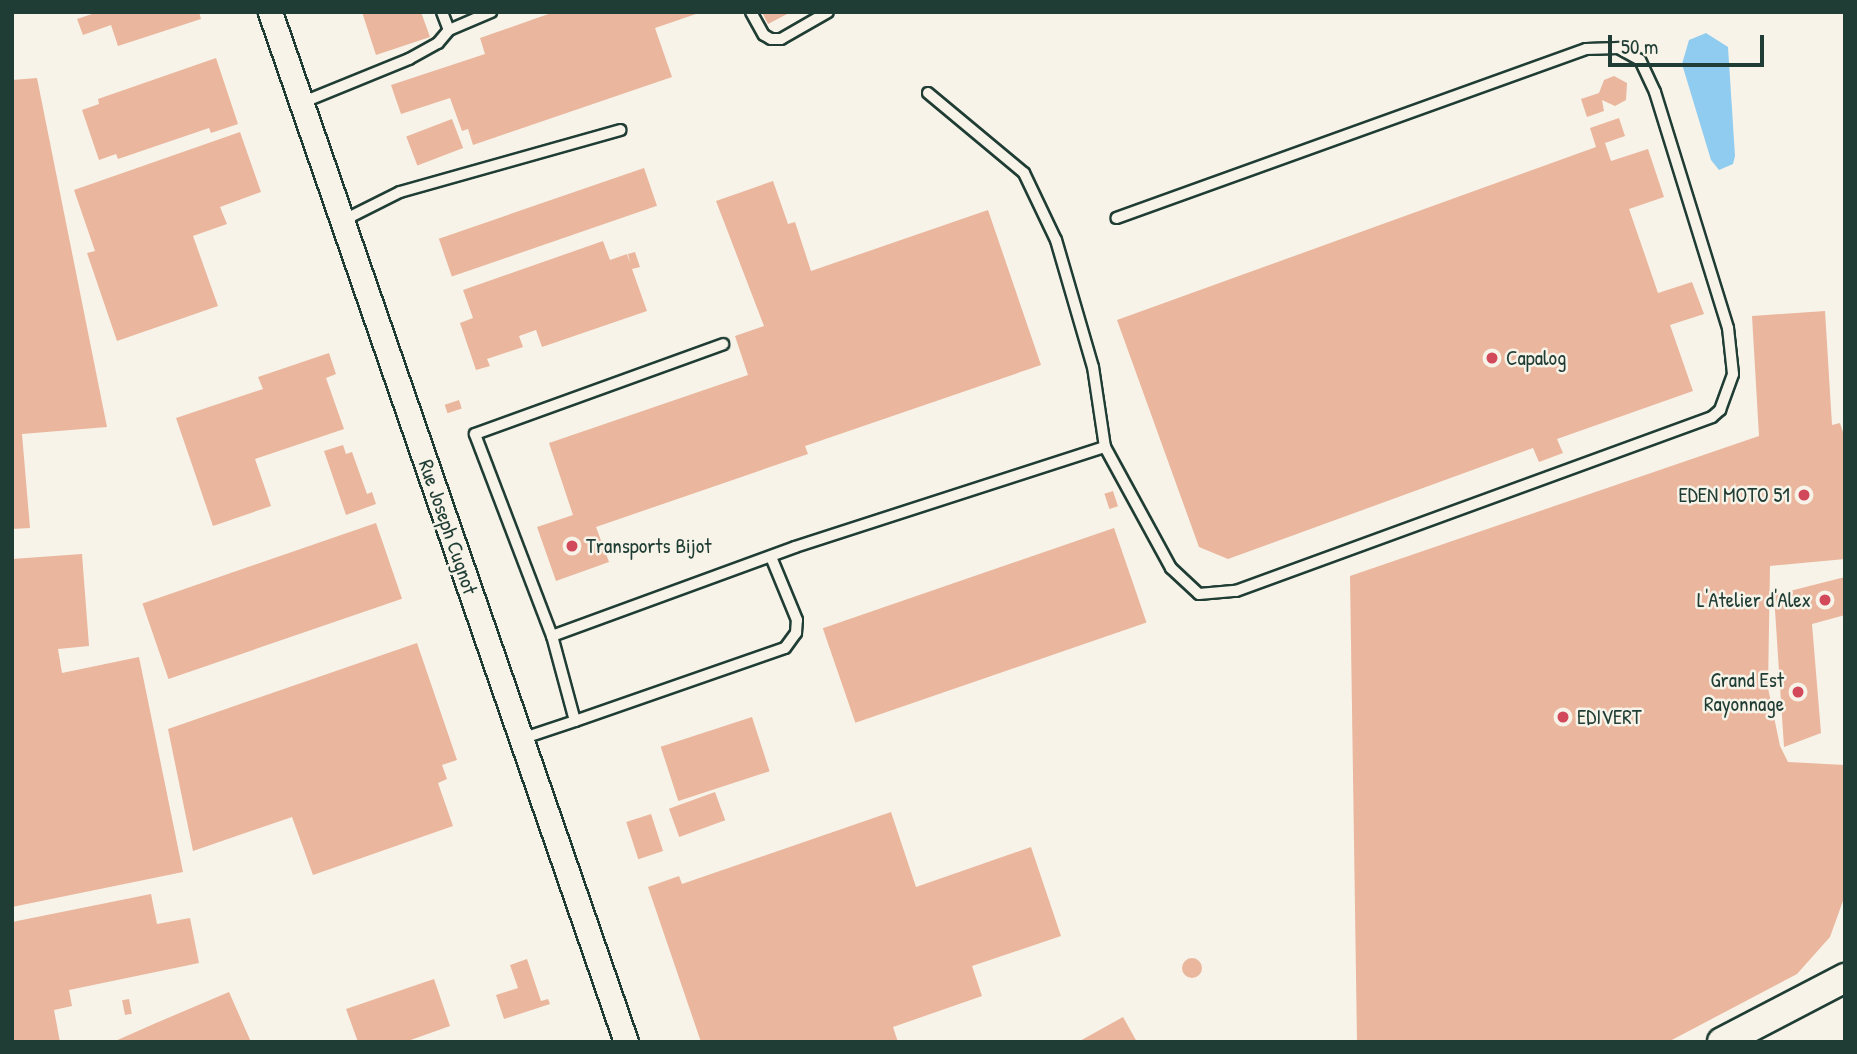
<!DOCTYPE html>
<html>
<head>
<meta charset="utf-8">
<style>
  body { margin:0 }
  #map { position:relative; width:1857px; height:1054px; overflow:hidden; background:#f7f3e8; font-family:"Patrick Hand",sans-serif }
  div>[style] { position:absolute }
  .water>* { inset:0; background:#90ccf0 }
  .building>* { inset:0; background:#eab69d; transform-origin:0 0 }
  .round { border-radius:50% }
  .roads { filter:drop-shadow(2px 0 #1f3d34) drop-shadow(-2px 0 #1f3d34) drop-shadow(0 2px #1f3d34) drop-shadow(0 -2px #1f3d34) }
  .service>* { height:10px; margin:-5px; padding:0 5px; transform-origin:5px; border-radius:5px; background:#f7f3e8 }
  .minor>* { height:23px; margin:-11.5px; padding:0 11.5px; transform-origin:11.5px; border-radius:11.5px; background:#f7f3e8 }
  .tertiary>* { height:28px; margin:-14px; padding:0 14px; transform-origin:14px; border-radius:14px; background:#f7f3e8 }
  .dots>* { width:19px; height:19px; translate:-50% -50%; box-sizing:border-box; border:4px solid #f7f3e8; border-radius:50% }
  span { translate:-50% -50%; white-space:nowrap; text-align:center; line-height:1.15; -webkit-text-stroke:5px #f7f3e8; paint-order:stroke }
  .poi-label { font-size:21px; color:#1f3d34 }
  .left { translate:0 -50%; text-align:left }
  .right { translate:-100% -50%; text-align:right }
  .street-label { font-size:21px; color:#1f3d34 }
  .frame { position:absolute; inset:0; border:14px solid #1f3d34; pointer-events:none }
  .scale { position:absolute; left:1608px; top:35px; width:156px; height:32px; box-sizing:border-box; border:4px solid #1f3d34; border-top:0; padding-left:9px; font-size:21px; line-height:24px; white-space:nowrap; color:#1f3d34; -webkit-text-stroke:5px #f7f3e8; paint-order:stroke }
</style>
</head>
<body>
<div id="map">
  <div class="water">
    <i style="clip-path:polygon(1706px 33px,1728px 47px,1735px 156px,1733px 164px,1719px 170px,1711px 160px,1682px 64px,1689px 40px)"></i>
  </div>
  <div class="building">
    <i style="clip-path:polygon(98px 12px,199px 12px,201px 19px,118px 46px,111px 25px,83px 35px,77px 19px)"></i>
    <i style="clip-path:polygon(362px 12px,421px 12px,430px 37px,376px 55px)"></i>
    <i style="clip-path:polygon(554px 12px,699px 13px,655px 28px,672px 77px,473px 145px,468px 129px,462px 131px,450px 98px,401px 114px,391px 85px,485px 54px,480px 38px)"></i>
    <i style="clip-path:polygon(762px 12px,791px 12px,768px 24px)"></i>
    <i style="clip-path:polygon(216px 58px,238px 124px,211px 133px,209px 128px,118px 159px,116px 154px,99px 160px,82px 110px,99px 104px,98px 99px)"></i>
    <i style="clip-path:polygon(1614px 76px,1627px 83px,1626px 100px,1615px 106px,1602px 100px,1604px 111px,1587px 117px,1581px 99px,1599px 93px,1604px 80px)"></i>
    <i style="clip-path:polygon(37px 78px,107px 427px,22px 434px,30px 528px,12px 529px,12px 80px)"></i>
    <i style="clip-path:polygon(1619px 118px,1625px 136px,1605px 143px,1611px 161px,1648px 149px,1664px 197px,1629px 209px,1658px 293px,1692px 282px,1704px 314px,1670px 325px,1693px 391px,1557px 439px,1563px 453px,1539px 462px,1533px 448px,1228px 559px,1199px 547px,1117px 320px,1596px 147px,1590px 128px)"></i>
    <i style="left:452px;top:119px;width:31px;height:49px;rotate:69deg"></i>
    <i style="clip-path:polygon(240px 132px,261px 192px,220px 207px,227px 224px,193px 236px,218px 306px,117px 341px,87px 253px,95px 251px,74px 190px)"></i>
    <i style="left:644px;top:168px;width:40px;height:217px;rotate:71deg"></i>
    <i style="clip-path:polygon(773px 181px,788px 224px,795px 222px,811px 271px,988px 210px,1041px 365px,805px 446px,808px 454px,596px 527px,609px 562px,556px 581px,537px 527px,573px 515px,549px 443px,748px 375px,735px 336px,764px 326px,716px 201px)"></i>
    <i style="clip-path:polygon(603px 241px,610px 260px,627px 254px,630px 263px,628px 254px,635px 252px,640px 267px,632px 269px,647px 311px,542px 347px,536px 330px,519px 336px,523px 347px,487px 359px,490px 366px,476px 370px,460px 323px,473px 318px,463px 290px)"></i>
    <i style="clip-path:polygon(1825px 311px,1832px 425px,1840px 423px,1845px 438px,1845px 559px,1770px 566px,1768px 688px,1780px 746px,1788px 762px,1845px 765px,1844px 898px,1830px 937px,1797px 974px,1668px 1042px,1357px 1042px,1350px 576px,1759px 436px,1752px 316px)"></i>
    <i style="clip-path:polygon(329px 353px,336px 374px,326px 378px,344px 429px,255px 459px,271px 506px,213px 526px,176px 418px,263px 389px,258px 377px)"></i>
    <i style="left:459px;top:400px;width:9px;height:15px;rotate:72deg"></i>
    <i style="clip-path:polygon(343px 445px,346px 454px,352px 452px,367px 494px,372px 492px,376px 504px,346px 515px,324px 451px)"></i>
    <i style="left:1113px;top:491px;width:16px;height:9px;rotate:72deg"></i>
    <i style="left:376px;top:523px;width:80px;height:247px;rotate:71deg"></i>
    <i style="left:1114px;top:528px;width:100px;height:308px;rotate:71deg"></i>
    <i style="clip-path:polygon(82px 554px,89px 646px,58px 649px,62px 673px,139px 657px,183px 872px,12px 907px,12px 559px)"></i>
    <i style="clip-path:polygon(1845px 577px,1845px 615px,1812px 624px,1821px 733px,1784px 747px,1774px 595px)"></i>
    <i style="clip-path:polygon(417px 643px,457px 760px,442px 765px,447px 779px,438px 783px,453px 826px,313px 875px,292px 817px,193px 851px,168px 729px)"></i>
    <i style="left:752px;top:717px;width:57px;height:96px;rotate:72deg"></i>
    <i style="left:715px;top:792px;width:30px;height:49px;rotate:70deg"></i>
    <i style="clip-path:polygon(891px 812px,916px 887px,1031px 847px,1061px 936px,972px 966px,982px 996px,893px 1027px,898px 1042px,701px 1042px,648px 887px,679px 876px,682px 884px)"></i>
    <i style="left:651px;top:814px;width:39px;height:26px;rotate:72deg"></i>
    <i style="clip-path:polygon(151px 894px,157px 924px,190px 918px,199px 963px,69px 990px,72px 1006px,54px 1010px,60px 1042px,12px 1042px,12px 922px)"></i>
    <i class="round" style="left:1182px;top:958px;width:20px;height:20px"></i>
    <i style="clip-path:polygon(527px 959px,541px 1001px,548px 999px,550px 1004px,504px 1019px,496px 995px,518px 988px,510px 965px)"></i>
    <i style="clip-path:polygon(434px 979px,450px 1026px,405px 1042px,358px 1042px,346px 1009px)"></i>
    <i style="clip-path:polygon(229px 992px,251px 1042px,113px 1042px,156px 1023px)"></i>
    <i style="left:129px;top:999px;width:15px;height:7px;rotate:79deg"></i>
    <i style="clip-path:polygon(1123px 1017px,1137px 1042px,1078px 1042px)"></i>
  </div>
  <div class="roads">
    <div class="service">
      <i style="left:442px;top:12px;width:19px;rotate:69deg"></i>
      <i style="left:449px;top:30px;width:46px;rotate:-23.2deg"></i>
      <i style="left:751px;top:12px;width:26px;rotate:61deg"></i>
      <i style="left:764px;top:35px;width:8px;rotate:30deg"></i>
      <i style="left:771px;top:39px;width:10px"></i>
      <i style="left:781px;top:39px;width:54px;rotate:-29.9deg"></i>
      <i style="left:928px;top:93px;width:125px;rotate:39.8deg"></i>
      <i style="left:1024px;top:173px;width:74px;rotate:64.5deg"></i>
      <i style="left:1056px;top:240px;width:132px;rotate:73.8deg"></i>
      <i style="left:1093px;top:367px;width:81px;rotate:81.5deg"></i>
      <i style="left:301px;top:103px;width:117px;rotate:-22.2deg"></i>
      <i style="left:409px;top:59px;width:33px;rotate:-29deg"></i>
      <i style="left:438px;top:43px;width:17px;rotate:-50deg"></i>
      <i style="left:342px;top:221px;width:65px;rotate:-26.6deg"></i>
      <i style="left:400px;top:192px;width:229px;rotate:-15.7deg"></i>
      <i style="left:552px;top:636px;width:216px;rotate:-110.9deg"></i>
      <i style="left:475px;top:434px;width:264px;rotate:-19.9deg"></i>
      <i style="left:575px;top:721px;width:222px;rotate:-19.2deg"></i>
      <i style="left:785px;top:648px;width:19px;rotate:-54deg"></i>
      <i style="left:796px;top:633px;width:13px;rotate:-86deg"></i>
      <i style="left:797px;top:620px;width:68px;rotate:-112.4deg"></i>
      <i style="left:521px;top:739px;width:57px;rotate:-18.4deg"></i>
      <i style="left:575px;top:721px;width:88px;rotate:-105.1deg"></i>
      <i style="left:552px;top:636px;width:259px;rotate:-20.1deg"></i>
      <i style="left:795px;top:547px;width:326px;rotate:-17.9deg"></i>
      <i style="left:1105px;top:447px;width:138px;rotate:61.4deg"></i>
      <i style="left:1171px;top:568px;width:38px;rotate:43deg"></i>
      <i style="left:1199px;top:594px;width:37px;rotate:-5deg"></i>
      <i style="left:1236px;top:591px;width:507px;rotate:-20.08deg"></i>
      <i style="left:1712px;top:417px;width:11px;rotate:-41deg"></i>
      <i style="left:1720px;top:410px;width:38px;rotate:-70deg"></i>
      <i style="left:1733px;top:374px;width:46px;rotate:-96.2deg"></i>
      <i style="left:1728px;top:328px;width:247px;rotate:-107.2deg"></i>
      <i style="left:1655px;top:92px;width:35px;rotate:-115deg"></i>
      <i style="left:1640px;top:60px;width:25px;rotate:-151deg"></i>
      <i style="left:1618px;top:48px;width:32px;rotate:178deg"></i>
      <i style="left:1586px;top:49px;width:499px;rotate:160.2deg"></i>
    </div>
    <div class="minor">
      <i style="left:270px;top:12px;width:1090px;rotate:70.93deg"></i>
    </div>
    <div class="tertiary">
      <i style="left:1722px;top:1042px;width:139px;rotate:-27.5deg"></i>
    </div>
  </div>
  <div class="dots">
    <i style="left:1492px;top:358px;background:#d1495b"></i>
    <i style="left:1804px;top:495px;background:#d1495b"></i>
    <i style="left:572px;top:546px;background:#d1495b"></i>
    <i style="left:1825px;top:600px;background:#d1495b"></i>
    <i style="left:1798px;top:692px;background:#d1495b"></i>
    <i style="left:1563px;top:717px;background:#d1495b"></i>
  </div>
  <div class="poi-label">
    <span class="left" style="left:1506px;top:358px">Capalog</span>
    <span class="right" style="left:1790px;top:495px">EDEN MOTO 51</span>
    <span class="left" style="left:586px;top:546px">Transports Bijot</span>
    <span class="right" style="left:1811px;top:600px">L'Atelier d'Alex</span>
    <span class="right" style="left:1784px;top:692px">Grand Est<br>Rayonnage</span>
    <span class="left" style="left:1577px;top:717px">EDIVERT</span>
  </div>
  <div class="street-label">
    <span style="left:448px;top:527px;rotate:71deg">Rue Joseph Cugnot</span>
  </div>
  <div class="frame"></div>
  <div class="scale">50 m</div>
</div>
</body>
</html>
